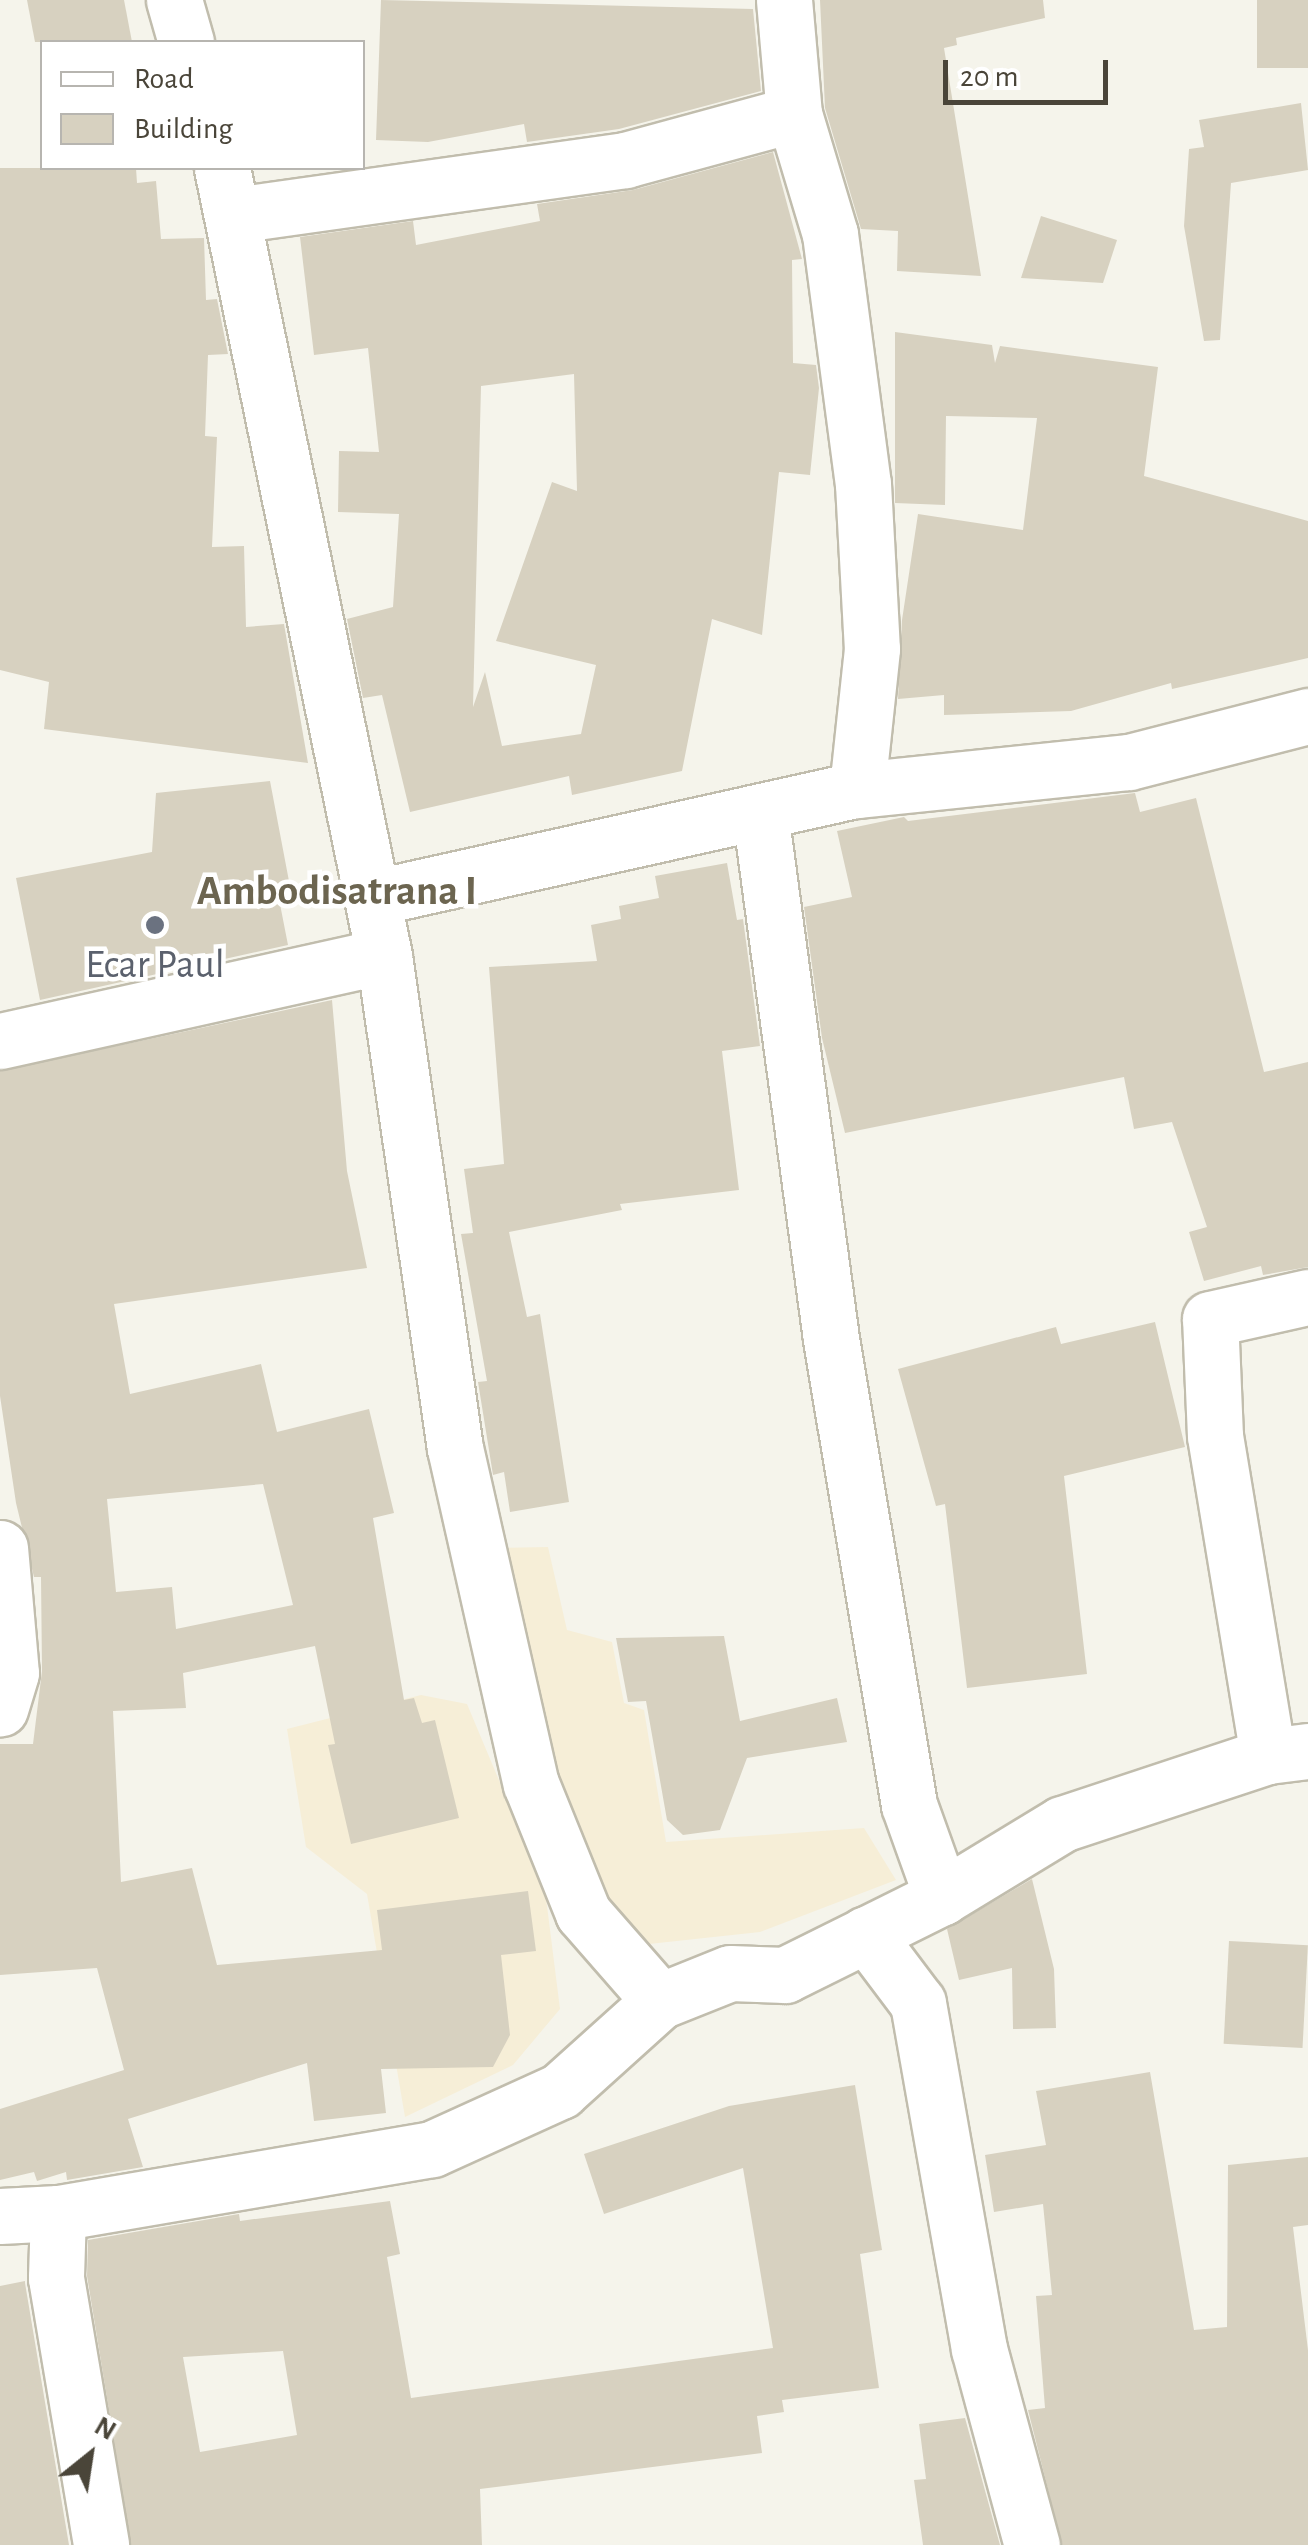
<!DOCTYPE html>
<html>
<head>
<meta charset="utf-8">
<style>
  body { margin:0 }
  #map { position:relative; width:1308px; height:2545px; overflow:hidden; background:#f5f4eb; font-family:"Alegreya Sans",sans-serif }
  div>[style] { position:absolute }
  .commercial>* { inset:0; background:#f6eed7 }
  .building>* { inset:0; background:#d7d1c0; transform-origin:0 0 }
  .roads { filter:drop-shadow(2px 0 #c1bdad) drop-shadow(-2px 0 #c1bdad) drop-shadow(0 2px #c1bdad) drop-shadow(0 -2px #c1bdad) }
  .minor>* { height:55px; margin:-27.5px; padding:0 27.5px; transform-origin:27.5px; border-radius:27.5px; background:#fff }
  .dots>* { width:28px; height:28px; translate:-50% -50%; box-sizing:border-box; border:5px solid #fff; border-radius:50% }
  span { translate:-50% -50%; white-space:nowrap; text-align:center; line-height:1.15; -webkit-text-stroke:9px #fff; paint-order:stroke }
  .worship-label { font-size:40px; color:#5b616d }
  .neighbourhood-label { font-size:42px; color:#6c6550; font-weight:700 }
  .legend { position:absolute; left:40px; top:40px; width:325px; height:130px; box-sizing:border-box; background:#fff; border:2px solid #b7b5b0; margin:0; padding:12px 18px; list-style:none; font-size:30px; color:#4a4539 }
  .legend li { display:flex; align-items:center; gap:20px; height:50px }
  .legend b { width:50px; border:2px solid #b7b5b0 }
  .north { position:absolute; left:40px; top:2405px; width:100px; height:100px; -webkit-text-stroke:8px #fff; paint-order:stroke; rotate:30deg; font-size:28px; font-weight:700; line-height:40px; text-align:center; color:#4a4539 }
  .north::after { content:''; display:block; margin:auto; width:35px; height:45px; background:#4a4539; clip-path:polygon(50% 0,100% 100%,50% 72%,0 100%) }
  .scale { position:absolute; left:943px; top:60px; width:165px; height:45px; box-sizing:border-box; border:5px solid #4a4539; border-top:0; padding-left:12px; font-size:30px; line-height:35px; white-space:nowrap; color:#4a4539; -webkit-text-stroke:8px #fff; paint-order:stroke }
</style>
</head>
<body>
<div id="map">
  <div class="commercial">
    <i style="clip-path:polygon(548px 1547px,567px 1630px,612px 1642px,624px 1703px,644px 1710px,666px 1842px,864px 1828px,896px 1880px,760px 1932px,649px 1944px,581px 1881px,488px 1548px)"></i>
    <i style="clip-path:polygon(421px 1695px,467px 1704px,545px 1890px,560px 2009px,513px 2065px,405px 2117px,367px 1894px,306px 1847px,287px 1729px)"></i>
  </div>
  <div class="building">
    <i style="clip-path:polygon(27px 0,124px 0,132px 42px,35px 42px)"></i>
    <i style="clip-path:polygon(381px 0,753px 9px,761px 91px,619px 129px,527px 142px,524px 124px,428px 142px,376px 140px)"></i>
    <i style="clip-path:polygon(820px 0,1043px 0,1045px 18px,956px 38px,957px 45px,944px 48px,981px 276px,897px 271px,898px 231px,861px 229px,825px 108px)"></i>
    <i style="left:1308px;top:0;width:68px;height:51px;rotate:90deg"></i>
    <i style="clip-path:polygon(1301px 103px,1308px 170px,1231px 183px,1220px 340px,1204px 341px,1184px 226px,1189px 149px,1204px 147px,1199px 120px)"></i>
    <i style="clip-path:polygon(evenodd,773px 152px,802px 259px,792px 260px,793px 363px,816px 365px,819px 388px,810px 475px,779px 472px,762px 635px,712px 619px,682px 771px,572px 795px,569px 776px,410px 812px,382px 695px,363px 698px,347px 619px,393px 607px,399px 514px,338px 512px,339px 451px,379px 452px,368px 348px,314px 355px,300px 237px,413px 221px,416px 245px,540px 221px,537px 204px,633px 190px,773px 152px,574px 374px,577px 491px,552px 482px,496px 641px,596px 665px,581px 734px,502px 746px,485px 672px,473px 707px,481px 386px,574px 374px)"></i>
    <i style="clip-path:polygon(0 168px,136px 168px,137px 183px,156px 181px,161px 239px,204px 238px,206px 300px,217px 299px,228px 354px,208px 355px,205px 436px,217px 437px,212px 547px,244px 546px,246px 627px,284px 624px,308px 763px,44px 729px,49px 682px,0 670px)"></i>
    <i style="clip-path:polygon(1041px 216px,1117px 240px,1103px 283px,1021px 278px)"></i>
    <i style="clip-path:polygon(895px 332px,992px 345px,995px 363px,1000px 346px,1158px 367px,1144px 476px,1308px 521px,1308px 658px,1172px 689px,1171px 683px,1071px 711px,944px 715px,944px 695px,898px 699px,902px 620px,918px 514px,1023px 530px,1037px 418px,946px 416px,945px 505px,895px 503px)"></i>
    <i style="clip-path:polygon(270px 781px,292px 897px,279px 899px,288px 945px,40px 1000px,16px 878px,152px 852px,156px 793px)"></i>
    <i style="clip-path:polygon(1135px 793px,1140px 812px,1196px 798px,1264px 1072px,1308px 1062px,1308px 1267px,1263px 1275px,1261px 1266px,1204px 1281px,1189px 1232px,1207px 1227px,1172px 1122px,1134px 1129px,1124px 1077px,845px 1133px,822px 1038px,804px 907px,852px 897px,837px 831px,904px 817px,908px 821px)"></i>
    <i style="clip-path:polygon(727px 863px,737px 920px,743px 919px,760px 1046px,722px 1051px,739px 1190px,620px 1204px,622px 1210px,509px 1232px,527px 1317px,540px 1314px,569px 1502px,510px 1512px,504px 1472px,493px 1475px,478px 1382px,487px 1381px,461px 1234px,473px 1233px,464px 1169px,504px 1164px,489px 967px,597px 961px,591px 925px,621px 919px,619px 906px,659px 898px,655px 876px)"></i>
    <i style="clip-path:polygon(evenodd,332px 1000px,347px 1171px,367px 1268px,114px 1304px,130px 1394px,261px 1364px,277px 1432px,369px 1409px,394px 1513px,373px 1518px,404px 1700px,414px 1698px,422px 1723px,435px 1720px,459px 1818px,351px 1844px,328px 1745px,335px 1744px,315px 1646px,183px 1673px,186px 1708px,113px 1711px,121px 1882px,192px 1868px,217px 1965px,382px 1950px,377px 1910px,528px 1891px,536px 1951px,501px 1955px,510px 2035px,493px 2067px,381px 2069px,386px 2113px,314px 2121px,307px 2063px,128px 2119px,143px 2167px,67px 2180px,66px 2172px,37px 2181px,34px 2172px,0 2180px,0 2109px,124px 2070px,97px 1968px,0 1975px,0 1744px,33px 1744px,42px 1671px,41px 1577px,34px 1577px,16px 1503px,0 1396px,0 1071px,332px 1000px,263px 1484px,293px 1605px,176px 1629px,172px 1587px,116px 1592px,107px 1499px,263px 1484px)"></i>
    <i style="clip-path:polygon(1155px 1322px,1185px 1447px,1064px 1476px,1087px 1674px,967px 1688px,945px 1504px,936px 1506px,898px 1369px,1056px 1327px,1061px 1344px)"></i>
    <i style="clip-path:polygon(724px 1636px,740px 1721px,837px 1698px,847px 1742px,747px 1758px,720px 1830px,683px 1835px,667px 1820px,646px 1701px,628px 1702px,616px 1638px)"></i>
    <i style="clip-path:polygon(1032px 1879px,1054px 1969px,1056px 2028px,1013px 2029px,1012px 1968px,959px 1980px,947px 1929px)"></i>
    <i style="left:1229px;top:1941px;width:79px;height:103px;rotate:3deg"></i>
    <i style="clip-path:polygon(1150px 2072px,1194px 2330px,1227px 2327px,1228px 2165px,1308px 2157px,1308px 2225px,1293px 2227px,1308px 2350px,1308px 2545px,1062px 2545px,1028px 2410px,1045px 2408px,1036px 2296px,1052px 2295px,1043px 2204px,994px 2212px,985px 2155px,1046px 2145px,1036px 2091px)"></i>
    <i style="clip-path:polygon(evenodd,855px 2085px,882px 2250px,860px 2254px,879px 2388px,782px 2400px,784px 2412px,757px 2416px,762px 2453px,480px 2489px,482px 2545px,131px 2545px,87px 2276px,88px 2240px,239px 2214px,240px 2221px,390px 2201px,400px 2254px,387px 2257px,411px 2398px,773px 2348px,743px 2168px,604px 2214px,584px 2154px,729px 2106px,855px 2085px,283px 2351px,297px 2435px,200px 2452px,183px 2357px,283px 2351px)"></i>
    <i style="clip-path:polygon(25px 2281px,25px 2283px,69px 2545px,0 2545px,0 2286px)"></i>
    <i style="clip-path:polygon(965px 2418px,1000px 2545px,923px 2545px,914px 2480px,926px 2479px,919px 2424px)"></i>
  </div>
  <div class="roads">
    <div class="minor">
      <i style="left:174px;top:0;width:44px;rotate:74.1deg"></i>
      <i style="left:784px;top:0;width:114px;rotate:85deg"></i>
      <i style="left:794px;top:114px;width:125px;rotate:73.3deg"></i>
      <i style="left:830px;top:234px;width:252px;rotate:82.5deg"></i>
      <i style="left:863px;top:484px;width:165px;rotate:86.9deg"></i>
      <i style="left:872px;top:649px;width:142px;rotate:96.1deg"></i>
      <i style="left:222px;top:168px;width:804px;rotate:78.38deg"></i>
      <i style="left:384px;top:956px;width:497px;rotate:81.8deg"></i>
      <i style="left:455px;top:1448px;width:344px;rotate:77.3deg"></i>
      <i style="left:531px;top:1784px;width:139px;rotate:68deg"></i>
      <i style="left:583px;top:1913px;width:117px;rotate:48.8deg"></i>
      <i style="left:235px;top:215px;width:394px;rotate:-8deg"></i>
      <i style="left:625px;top:160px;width:175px;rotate:-15.2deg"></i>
      <i style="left:760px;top:813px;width:531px;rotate:82.31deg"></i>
      <i style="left:831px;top:1339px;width:472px;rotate:80.5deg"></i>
      <i style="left:909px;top:1805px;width:98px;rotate:70.3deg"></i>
      <i style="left:372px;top:898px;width:497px;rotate:-12.6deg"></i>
      <i style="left:857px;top:790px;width:273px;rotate:-5.9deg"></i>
      <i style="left:1129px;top:762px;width:185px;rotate:-14.4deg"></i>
      <i style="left:0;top:1041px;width:393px;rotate:-12.5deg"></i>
      <i style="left:0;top:1548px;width:125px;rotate:85deg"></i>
      <i style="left:11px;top:1673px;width:37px;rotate:107deg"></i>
      <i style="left:1268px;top:1756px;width:324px;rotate:-99.4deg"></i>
      <i style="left:1215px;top:1436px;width:117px;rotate:-92.4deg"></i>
      <i style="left:1210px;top:1319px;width:100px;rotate:-12.7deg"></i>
      <i style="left:866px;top:1934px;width:86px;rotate:53deg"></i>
      <i style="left:918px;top:2003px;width:351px;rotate:80deg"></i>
      <i style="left:979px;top:2349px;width:203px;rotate:74.9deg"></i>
      <i style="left:58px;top:2213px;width:65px;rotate:91.8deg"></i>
      <i style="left:56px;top:2278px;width:271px;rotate:80.4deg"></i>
      <i style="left:0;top:2216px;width:58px;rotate:-3deg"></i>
      <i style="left:58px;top:2213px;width:379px;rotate:-9.7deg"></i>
      <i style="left:432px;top:2149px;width:141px;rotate:-24.4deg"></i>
      <i style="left:560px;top:2091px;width:135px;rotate:-42deg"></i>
      <i style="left:660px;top:2001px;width:75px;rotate:-21.8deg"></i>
      <i style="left:730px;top:1973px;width:55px;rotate:2.1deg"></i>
      <i style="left:785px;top:1975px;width:175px;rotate:-26.4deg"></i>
      <i style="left:942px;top:1897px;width:140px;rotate:-31.3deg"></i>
      <i style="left:1062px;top:1824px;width:217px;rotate:-18.3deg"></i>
      <i style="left:1268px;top:1756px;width:40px;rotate:-7.1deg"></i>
    </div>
  </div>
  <div class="dots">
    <i style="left:155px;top:925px;background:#6b7280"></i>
  </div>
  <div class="worship-label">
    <span style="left:155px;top:965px">Ecar Paul</span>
  </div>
  <div class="neighbourhood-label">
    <span style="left:337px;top:891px">Ambodisatrana I</span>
  </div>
  <ul class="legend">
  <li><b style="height:12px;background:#fff"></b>Road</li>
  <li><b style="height:28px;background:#d7d1c0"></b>Building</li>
  </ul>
  <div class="north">N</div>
  <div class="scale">20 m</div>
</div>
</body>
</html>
